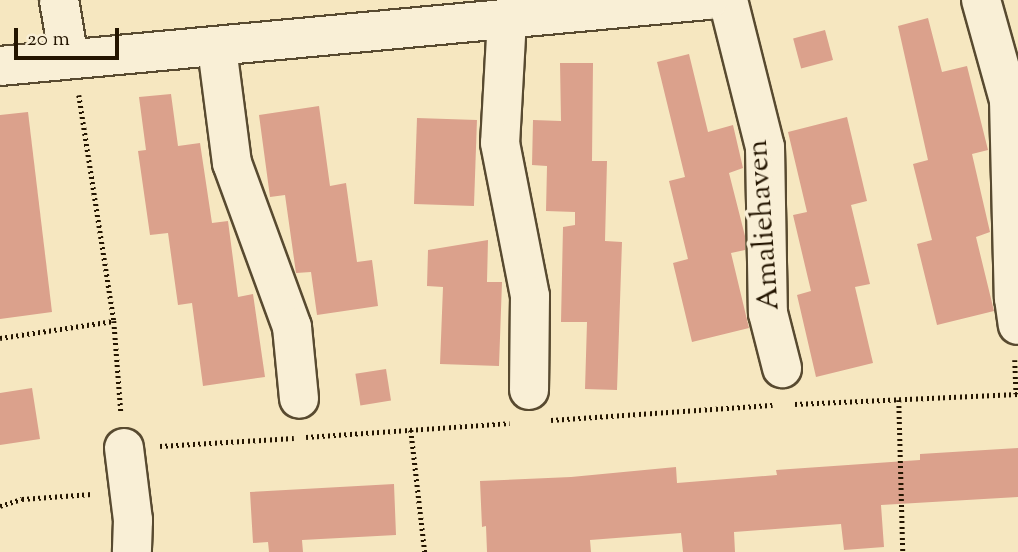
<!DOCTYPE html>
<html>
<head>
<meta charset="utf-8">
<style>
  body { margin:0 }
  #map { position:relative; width:1018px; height:552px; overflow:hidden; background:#f6e7c0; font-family:"Sorts Mill Goudy",serif }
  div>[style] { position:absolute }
  .building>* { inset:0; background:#dba18c; transform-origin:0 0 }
  .path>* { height:4.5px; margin-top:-2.25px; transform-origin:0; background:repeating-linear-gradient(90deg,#241500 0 2px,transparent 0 5.5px) }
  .roads { filter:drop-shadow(2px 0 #584a30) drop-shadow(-2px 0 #584a30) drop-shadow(0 2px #584a30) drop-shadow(0 -2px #584a30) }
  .minor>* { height:38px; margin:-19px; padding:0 19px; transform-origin:19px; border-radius:19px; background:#f9efd6 }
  span { translate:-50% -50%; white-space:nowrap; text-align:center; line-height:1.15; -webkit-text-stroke:7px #f9efd6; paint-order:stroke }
  .street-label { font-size:30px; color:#241500 }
  .scale { position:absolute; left:14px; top:28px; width:105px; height:32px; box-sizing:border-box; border:4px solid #241500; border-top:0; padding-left:9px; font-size:21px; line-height:24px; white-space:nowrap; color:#241500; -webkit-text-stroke:5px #f9efd6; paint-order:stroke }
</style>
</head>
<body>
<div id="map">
  <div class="building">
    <i style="clip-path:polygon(928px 18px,942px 72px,967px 66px,988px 150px,972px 154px,990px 232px,976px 237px,994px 311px,937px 325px,917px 244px,932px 240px,913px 164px,928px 160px,898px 26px)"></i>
    <i style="left:825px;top:30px;width:31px;height:33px;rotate:75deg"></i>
    <i style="clip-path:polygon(689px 54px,708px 132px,733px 125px,743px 168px,729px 173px,745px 236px,745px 250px,731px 253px,749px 328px,692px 342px,673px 263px,688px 259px,669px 181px,685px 177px,657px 62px)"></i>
    <i style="clip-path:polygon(560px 63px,593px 63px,592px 161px,607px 161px,605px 241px,622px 242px,617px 390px,585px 389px,587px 322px,561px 322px,563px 227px,575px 225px,575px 212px,546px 211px,547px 166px,532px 165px,533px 120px,561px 121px)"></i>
    <i style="clip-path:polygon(171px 94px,178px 146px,200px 143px,212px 223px,228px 221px,238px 297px,253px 294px,265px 377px,203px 386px,192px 303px,178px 305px,168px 233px,150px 235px,138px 151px,146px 150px,139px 97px)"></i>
    <i style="clip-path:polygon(319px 106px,330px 186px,346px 183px,357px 262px,372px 260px,378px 306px,317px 315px,311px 272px,296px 273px,285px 195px,270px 197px,259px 115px)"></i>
    <i style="clip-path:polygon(28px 112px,52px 312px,0 319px,0 115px)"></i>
    <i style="clip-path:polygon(847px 117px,867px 201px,851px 205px,870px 284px,855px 287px,873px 363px,816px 377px,797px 295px,811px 291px,793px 215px,807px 212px,788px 132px)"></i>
    <i style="left:417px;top:118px;width:60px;height:86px;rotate:2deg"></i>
    <i style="clip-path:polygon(488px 240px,487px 282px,502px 282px,499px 366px,440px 364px,443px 287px,427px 286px,428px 250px)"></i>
    <i style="left:386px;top:369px;width:32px;height:31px;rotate:81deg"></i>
    <i style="clip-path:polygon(32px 388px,40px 439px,0 445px,0 393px)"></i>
    <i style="clip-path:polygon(1018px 448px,1018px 497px,881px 505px,884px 547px,844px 550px,841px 524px,734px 532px,735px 552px,683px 552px,681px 533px,590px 540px,591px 552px,487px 552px,486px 526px,482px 527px,480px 481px,571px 477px,676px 467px,677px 483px,777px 475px,776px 470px,920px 460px,920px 454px)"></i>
    <i style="clip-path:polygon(394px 484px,396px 535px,302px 540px,303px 552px,269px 552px,268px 542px,253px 543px,250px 492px)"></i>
  </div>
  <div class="path">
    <i style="left:79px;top:95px;width:229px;rotate:81.2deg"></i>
    <i style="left:114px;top:321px;width:91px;rotate:85.6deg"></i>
    <i style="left:0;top:338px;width:115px;rotate:-8.5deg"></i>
    <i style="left:1015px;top:360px;width:34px;rotate:88deg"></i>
    <i style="left:899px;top:400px;width:152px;rotate:88.5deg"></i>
    <i style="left:795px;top:404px;width:223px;rotate:-2.6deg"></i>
    <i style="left:551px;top:420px;width:222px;rotate:-3.9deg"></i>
    <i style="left:411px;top:430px;width:123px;rotate:83.5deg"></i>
    <i style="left:306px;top:437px;width:204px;rotate:-3.9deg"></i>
    <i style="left:160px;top:446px;width:134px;rotate:-3.4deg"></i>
    <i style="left:0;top:506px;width:23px;rotate:-18deg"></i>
    <i style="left:22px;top:499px;width:70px;rotate:-4.1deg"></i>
  </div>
  <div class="roads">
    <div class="minor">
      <i style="left:59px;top:0;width:60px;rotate:80.4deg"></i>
      <i style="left:728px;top:0;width:152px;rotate:75.9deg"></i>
      <i style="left:765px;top:147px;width:166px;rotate:89deg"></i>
      <i style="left:768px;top:313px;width:57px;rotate:75.7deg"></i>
      <i style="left:981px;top:0;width:104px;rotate:74.4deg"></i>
      <i style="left:1009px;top:100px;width:198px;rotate:88.6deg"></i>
      <i style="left:1014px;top:298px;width:27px;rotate:82deg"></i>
      <i style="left:507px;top:19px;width:124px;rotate:93.2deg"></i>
      <i style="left:500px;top:143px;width:156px;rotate:78.9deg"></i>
      <i style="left:530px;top:296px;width:94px;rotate:90.6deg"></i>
      <i style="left:217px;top:48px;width:116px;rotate:82.6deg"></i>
      <i style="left:232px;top:163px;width:175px;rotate:69.9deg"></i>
      <i style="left:292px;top:327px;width:72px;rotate:84.4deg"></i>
      <i style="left:0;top:66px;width:711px;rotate:-5.33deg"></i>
      <i style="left:124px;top:448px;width:73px;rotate:82.9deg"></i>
      <i style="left:133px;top:520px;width:32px;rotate:92deg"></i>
    </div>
  </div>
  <div class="street-label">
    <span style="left:765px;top:225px;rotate:-94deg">Amaliehaven</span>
  </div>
  <div class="scale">20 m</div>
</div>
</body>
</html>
